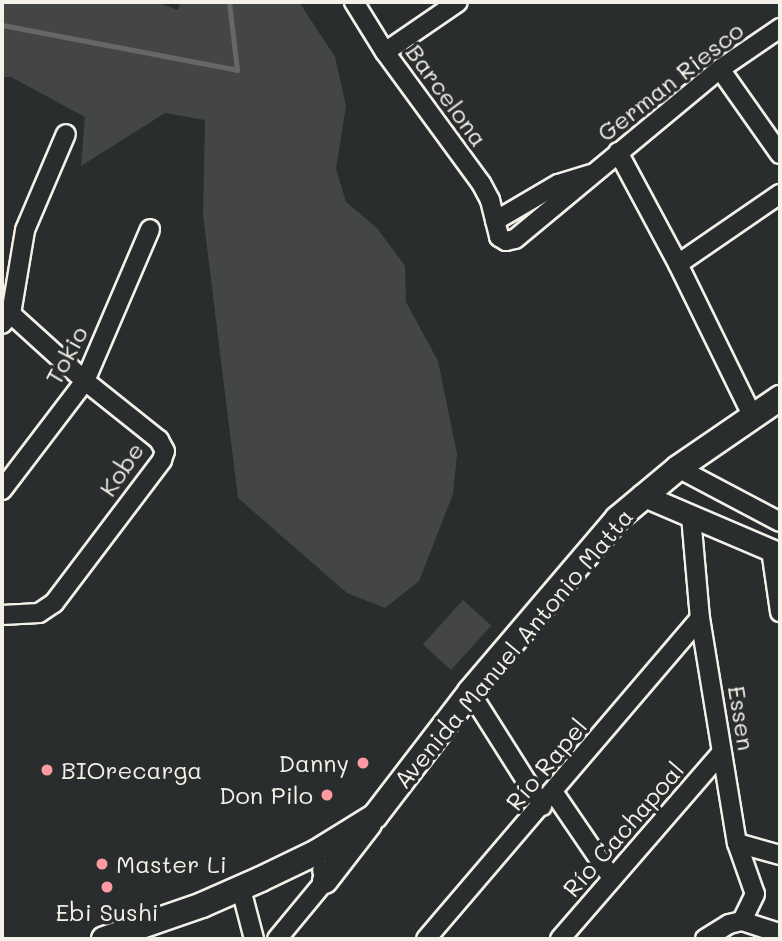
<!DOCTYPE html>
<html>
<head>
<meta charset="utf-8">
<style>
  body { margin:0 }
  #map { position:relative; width:782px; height:941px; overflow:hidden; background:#2a2d2e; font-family:Mali,sans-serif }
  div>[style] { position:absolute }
  .green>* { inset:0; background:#444645; transform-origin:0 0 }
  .stream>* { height:5px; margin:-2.5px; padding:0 2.5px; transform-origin:2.5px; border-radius:2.5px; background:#676866 }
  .roads { filter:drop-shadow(2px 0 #f4f1e8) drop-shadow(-2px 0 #f4f1e8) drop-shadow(0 2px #f4f1e8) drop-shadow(0 -2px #f4f1e8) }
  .minor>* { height:18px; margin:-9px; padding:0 9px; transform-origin:9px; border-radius:9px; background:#2a2d2e }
  .tertiary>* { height:21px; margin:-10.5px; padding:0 10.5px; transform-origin:10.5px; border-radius:10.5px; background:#2a2d2e }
  .secondary>* { height:24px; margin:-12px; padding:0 12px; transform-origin:12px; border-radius:12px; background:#2a2d2e }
  .dots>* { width:19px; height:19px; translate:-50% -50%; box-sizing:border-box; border:4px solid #2a2d2e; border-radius:50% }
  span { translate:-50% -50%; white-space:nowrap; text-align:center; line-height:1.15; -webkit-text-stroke:7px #2a2d2e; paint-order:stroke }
  .street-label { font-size:24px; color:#f4f1e8 }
  .poi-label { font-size:24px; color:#f4f1e8 }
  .right { translate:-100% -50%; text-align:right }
  .left { translate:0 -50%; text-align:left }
  .frame { position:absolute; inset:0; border:4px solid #f4f1e8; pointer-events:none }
</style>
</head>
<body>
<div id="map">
  <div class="green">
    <i style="clip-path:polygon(2px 2px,157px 2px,178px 10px,180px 2px,299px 2px,335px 57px,346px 106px,336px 169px,346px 202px,377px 228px,405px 266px,406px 302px,438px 361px,457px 454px,453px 494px,419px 581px,385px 608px,347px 593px,238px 498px,203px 215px,205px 120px,165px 113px,81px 166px,85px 117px,11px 77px,2px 77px)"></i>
    <i style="left:463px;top:600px;width:38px;height:60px;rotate:42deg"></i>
  </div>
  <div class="stream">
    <i style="left:2px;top:25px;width:239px;rotate:10.8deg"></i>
    <i style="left:237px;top:70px;width:68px;rotate:-96.7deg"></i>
  </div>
  <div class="roads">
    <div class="minor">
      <i style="left:354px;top:2px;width:59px;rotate:58.2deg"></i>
      <i style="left:385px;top:52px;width:162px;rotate:53.8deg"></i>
      <i style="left:481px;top:183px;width:19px;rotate:62deg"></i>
      <i style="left:490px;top:200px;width:38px;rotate:76deg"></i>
      <i style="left:499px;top:237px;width:8px;rotate:30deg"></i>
      <i style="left:506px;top:241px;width:9px;rotate:-13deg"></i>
      <i style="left:515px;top:239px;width:266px;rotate:-39.7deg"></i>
      <i style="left:720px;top:69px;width:73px;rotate:-34.3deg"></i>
      <i style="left:385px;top:52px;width:88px;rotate:-34.4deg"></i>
      <i style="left:720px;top:69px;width:104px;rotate:54.8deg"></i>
      <i style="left:618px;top:152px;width:127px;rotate:61.8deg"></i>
      <i style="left:678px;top:264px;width:170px;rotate:63.9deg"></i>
      <i style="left:495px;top:221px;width:73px;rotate:-30.4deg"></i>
      <i style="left:558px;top:184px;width:34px;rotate:-17deg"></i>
      <i style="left:678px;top:264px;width:124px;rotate:-34.5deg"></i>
      <i style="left:2px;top:324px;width:13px;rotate:-48deg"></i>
      <i style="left:11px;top:314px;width:85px;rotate:-80.5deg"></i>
      <i style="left:25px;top:230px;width:104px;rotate:-66.9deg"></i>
      <i style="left:678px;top:468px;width:115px;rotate:27.9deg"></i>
      <i style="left:2px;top:490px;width:137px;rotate:-52.7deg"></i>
      <i style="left:85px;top:381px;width:165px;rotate:-66.8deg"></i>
      <i style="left:691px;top:516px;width:102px;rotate:85deg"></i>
      <i style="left:700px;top:618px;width:228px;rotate:80.7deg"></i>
      <i style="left:737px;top:843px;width:54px;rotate:70.6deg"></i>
      <i style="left:755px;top:894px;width:30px;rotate:116deg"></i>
      <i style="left:771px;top:550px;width:63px;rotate:81.7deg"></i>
      <i style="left:2px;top:615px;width:37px;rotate:-3deg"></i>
      <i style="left:39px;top:613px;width:18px;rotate:-34deg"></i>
      <i style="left:54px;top:603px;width:179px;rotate:-52.9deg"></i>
      <i style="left:162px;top:460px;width:9px;rotate:-72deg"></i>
      <i style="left:165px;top:451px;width:13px;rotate:-119deg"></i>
      <i style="left:159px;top:440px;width:95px;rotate:-141.4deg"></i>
      <i style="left:85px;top:381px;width:100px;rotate:-137.8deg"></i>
      <i style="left:470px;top:692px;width:135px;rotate:57.7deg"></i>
      <i style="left:554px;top:793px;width:103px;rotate:55.7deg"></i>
      <i style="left:737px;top:843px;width:45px;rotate:15.6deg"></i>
      <i style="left:241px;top:889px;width:52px;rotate:75.4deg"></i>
      <i style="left:742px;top:921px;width:40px;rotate:18deg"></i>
      <i style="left:277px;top:939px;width:75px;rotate:-50.4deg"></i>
      <i style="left:325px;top:881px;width:11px;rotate:-105deg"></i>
      <i style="left:426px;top:939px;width:422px;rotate:-49.5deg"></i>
      <i style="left:560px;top:939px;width:247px;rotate:-49.1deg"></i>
      <i style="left:705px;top:939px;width:28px;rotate:-32deg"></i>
      <i style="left:729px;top:924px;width:13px;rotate:-13deg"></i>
    </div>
    <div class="tertiary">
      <i style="left:642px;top:495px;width:150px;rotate:23.1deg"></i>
    </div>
    <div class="secondary">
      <i style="left:325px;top:881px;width:72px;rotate:-52.3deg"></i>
      <i style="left:104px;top:939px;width:104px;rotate:-19.1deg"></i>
      <i style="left:202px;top:905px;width:64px;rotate:-23.8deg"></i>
      <i style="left:261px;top:879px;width:62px;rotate:-25.7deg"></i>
      <i style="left:317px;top:852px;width:68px;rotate:-31.8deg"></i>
      <i style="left:375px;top:816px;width:156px;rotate:-52.5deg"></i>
      <i style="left:470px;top:692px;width:227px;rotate:-49.6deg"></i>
      <i style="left:617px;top:519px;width:80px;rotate:-39.9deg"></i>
      <i style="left:678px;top:468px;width:124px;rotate:-34.5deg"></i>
    </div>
  </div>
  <div class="dots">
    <i style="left:363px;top:763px;background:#ff9aa2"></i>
    <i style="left:47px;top:770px;background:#ff9aa2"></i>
    <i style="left:327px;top:795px;background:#ff9aa2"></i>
    <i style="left:102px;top:864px;background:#ff9aa2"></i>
    <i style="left:107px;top:887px;background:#ff9aa2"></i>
  </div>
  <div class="street-label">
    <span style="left:670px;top:81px;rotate:-38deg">German Riesco</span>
    <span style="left:447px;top:95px;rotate:54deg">Barcelona</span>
    <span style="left:66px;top:355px;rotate:-62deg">Tokio</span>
    <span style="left:121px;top:469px;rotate:-56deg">Kobe</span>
    <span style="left:513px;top:648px;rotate:-50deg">Avenida Manuel Antonio Matta</span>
    <span style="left:742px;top:718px;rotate:81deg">Essen</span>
    <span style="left:546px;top:764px;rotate:-50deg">Río Rapel</span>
    <span style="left:623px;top:829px;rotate:-49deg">Río Cachapoal</span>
  </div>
  <div class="poi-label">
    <span class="right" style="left:349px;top:763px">Danny</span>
    <span class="left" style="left:61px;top:770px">BIOrecarga</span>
    <span class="right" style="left:313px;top:795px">Don Pilo</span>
    <span class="left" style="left:116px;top:864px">Master Li</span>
    <span style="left:107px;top:912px">Ebi Sushi</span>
  </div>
  <div class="frame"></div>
</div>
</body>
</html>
